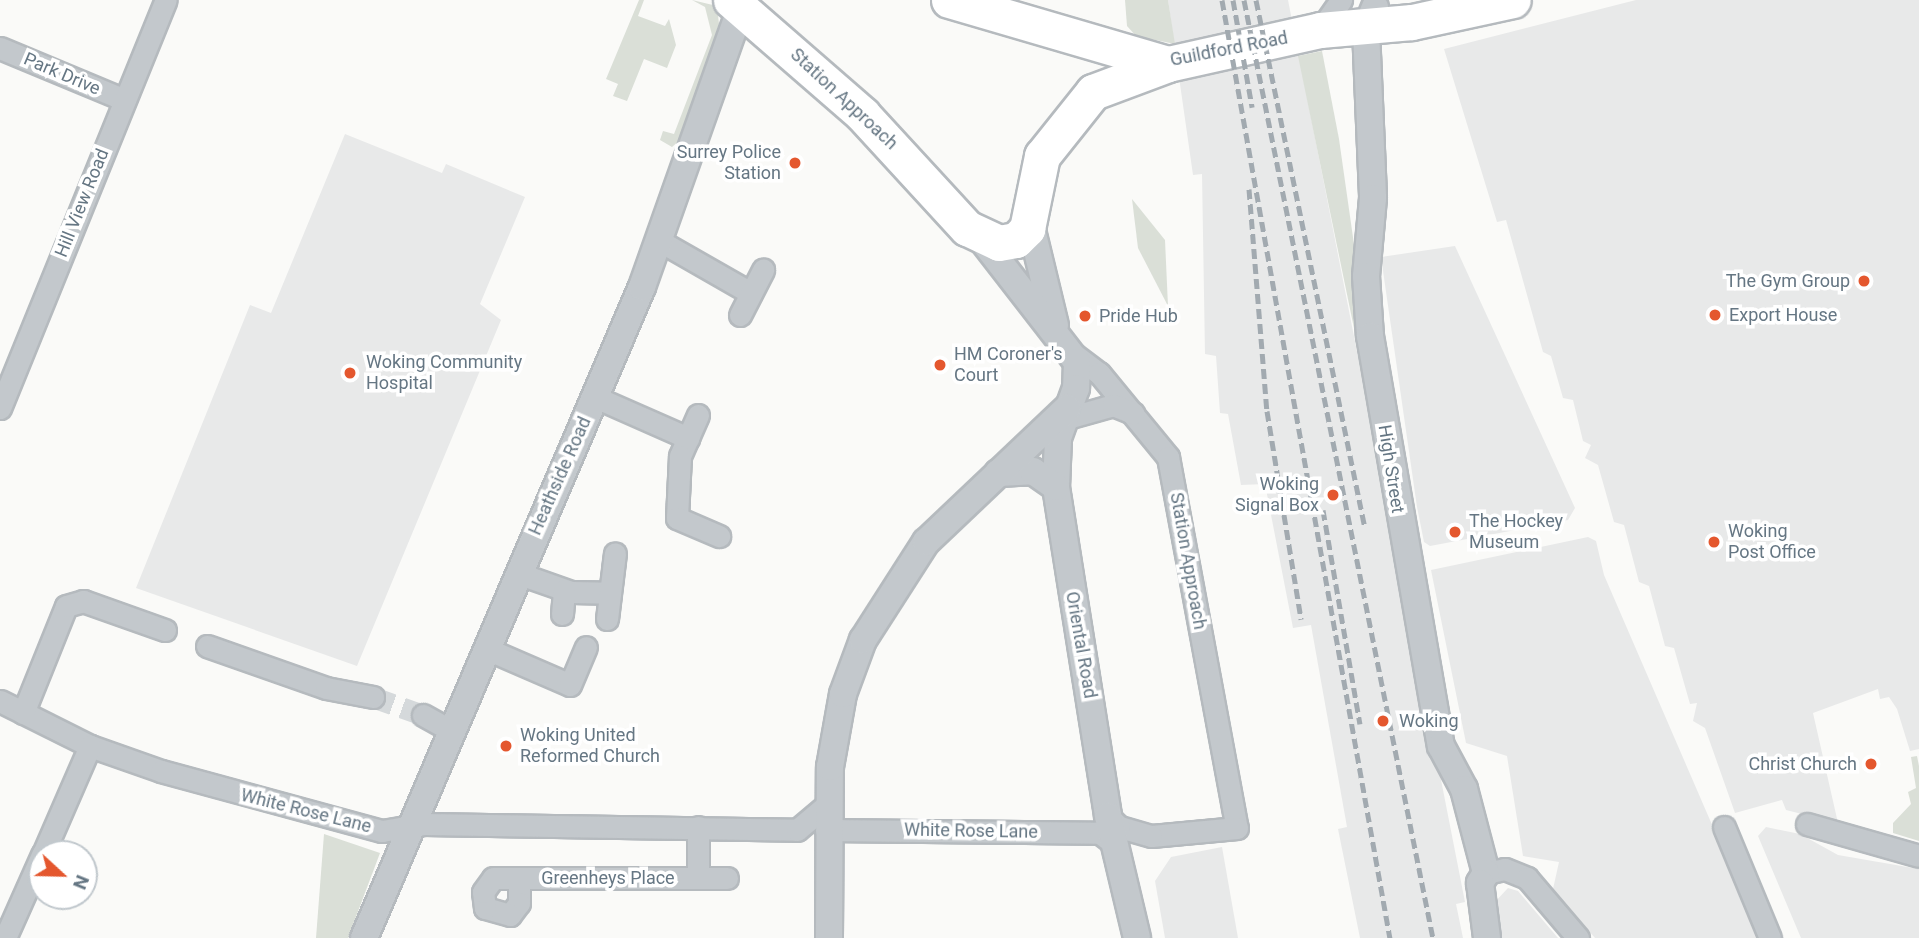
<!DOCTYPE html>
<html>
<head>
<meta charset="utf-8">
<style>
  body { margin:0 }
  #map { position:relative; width:1919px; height:938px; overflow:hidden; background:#fafaf8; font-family:Roboto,sans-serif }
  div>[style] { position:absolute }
  .built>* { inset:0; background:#e8e9e9 }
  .green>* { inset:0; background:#dadfd7 }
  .minor-tunnel>* { height:21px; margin-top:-10.5px; transform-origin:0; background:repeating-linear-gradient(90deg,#d5d9db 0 21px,transparent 0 31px) }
  .roads { filter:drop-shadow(2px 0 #b5babe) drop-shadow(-2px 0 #b5babe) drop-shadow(0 2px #b5babe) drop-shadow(0 -2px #b5babe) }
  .minor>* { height:21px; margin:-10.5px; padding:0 10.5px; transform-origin:10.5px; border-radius:10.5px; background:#c3c8cc }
  .tertiary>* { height:26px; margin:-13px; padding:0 13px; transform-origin:13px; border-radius:13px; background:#c3c8cc }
  .primary>* { height:35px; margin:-17.5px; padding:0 17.5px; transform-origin:17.5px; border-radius:17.5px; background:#fff }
  .rail>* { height:5px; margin-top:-2.5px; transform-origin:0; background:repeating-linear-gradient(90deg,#a2aab0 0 10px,transparent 0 15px) }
  .dots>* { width:19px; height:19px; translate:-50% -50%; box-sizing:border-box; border:4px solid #fff; border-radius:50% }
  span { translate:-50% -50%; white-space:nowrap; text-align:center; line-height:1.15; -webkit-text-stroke:7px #fff; paint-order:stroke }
  .street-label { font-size:18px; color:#657683 }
  .poi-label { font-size:18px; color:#657683 }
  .right { translate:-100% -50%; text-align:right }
  .left { translate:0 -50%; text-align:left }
  .north { position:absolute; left:28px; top:840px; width:70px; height:70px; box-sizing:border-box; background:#fff; border:2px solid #c1c8cd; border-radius:50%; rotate:112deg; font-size:19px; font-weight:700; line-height:28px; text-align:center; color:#657683 }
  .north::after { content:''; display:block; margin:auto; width:24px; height:32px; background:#e4572e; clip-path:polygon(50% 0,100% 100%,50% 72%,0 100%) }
</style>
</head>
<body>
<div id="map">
  <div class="built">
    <i style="clip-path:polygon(1168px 0,1288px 0,1465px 902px,1456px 904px,1463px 938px,1360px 938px,1338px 829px,1347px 827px,1311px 625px,1293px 628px,1265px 484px,1241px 485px,1228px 414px,1220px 413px,1216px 356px,1205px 354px,1202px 174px,1193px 175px)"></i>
    <i style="clip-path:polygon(1636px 0,1919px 0,1919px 749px,1910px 751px,1897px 709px,1889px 697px,1880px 699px,1878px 689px,1813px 713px,1838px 823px,1786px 810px,1782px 800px,1735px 813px,1705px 728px,1693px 721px,1697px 703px,1690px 704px,1674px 648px,1665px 646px,1649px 586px,1639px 582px,1624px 525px,1614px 522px,1598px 465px,1585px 458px,1591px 445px,1583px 441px,1573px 400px,1563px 398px,1551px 356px,1543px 352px,1506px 220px,1497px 222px,1444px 49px)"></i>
    <i style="clip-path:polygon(345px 134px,442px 173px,446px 164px,525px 197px,480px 304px,501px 320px,357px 666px,136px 588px,250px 305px,271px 313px)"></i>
    <i style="clip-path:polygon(1455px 246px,1575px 508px,1568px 520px,1430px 546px,1424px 542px,1417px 507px,1381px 257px)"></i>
    <i style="clip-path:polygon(1588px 537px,1596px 541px,1604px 575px,1761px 938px,1595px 938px,1553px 889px,1559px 862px,1523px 856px,1507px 756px,1466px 743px,1431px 570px)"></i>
    <i style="clip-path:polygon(1766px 827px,1800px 834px,1838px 855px,1919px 869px,1919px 938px,1801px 938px,1758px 836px)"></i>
    <i style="clip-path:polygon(1222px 847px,1238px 938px,1165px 938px,1155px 881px,1171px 857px)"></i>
    <i style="clip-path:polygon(1508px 888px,1518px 891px,1558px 938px,1502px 938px,1494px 903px)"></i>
  </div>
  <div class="green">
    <i style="clip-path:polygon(639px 0,644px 0,638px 16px,665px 26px,669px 19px,676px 45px,667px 68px,644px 59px,627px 101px,613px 96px,618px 84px,606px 79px)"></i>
    <i style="clip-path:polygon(692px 0,717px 6px,719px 24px,680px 140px,672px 147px,660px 140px,663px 131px,674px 134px,712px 35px,705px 7px)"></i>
    <i style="clip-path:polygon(1125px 0,1168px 0,1175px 44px,1136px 36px,1127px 26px)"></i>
    <i style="clip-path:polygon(1322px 51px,1339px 139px,1393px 518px,1298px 56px)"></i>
    <i style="clip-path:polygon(1132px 199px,1165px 240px,1168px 306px,1138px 248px)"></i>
    <i style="clip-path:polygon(1917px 756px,1919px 766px,1919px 841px,1893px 833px,1893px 823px,1911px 804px,1908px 792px,1916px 788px,1911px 757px)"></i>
    <i style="clip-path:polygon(324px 834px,380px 853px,348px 938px,316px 938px)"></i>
  </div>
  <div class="minor-tunnel">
    <i style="left:373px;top:697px;width:53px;rotate:19.8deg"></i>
  </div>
  <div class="roads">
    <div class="minor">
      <i style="left:1320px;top:30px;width:37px;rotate:-55deg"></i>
      <i style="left:0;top:48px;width:135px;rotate:22.6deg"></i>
      <i style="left:658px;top:240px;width:107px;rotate:29.7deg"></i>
      <i style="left:740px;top:315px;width:51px;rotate:-62.9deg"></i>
      <i style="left:1072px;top:353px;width:34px;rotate:37deg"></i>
      <i style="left:1099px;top:373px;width:109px;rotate:50.6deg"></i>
      <i style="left:1168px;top:457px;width:377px;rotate:79.5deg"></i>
      <i style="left:1237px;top:828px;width:86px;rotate:174.7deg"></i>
      <i style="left:1151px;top:836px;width:33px;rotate:-164deg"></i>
      <i style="left:1119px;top:827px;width:16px;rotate:-135deg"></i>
      <i style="left:595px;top:397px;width:102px;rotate:23.8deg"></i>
      <i style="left:0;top:408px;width:440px;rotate:-67.9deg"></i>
      <i style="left:698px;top:415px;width:45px;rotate:113.7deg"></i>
      <i style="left:680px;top:456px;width:62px;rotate:92.8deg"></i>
      <i style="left:677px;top:518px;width:46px;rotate:23.2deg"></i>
      <i style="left:1064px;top:419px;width:51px;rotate:-15.9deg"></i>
      <i style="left:1113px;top:405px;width:22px;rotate:22deg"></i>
      <i style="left:517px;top:573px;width:57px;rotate:19.4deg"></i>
      <i style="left:571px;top:592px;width:39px;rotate:1deg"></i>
      <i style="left:562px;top:614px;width:24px;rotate:-85deg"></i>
      <i style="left:607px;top:619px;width:66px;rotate:-83.1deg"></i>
      <i style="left:207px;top:646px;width:126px;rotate:19.4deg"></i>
      <i style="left:326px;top:688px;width:48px;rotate:10.8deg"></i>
      <i style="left:487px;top:649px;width:90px;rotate:23.4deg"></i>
      <i style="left:570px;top:685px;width:41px;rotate:-67.2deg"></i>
      <i style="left:0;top:701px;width:101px;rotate:26.6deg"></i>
      <i style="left:90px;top:746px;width:75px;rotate:19.4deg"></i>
      <i style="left:161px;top:771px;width:229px;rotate:15.2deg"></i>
      <i style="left:382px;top:831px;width:43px;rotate:-9.5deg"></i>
      <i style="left:424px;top:824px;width:373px;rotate:0.9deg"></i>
      <i style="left:797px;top:830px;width:38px;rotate:-40deg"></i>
      <i style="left:23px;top:713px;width:115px;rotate:-68.1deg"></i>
      <i style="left:66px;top:606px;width:18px;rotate:-16deg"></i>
      <i style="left:83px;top:601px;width:87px;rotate:19.5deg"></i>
      <i style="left:423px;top:715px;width:33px;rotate:29deg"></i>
      <i style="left:1807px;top:824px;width:116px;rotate:15.9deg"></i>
      <i style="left:1724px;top:827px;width:120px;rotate:67.5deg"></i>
      <i style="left:826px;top:830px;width:274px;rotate:0.6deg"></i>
      <i style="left:1100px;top:833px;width:16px;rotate:38deg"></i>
      <i style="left:43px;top:854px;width:118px;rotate:-66.5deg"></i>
      <i style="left:1486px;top:873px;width:19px;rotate:-12deg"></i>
      <i style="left:1505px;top:869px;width:24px;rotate:22deg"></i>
      <i style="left:1527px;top:878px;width:79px;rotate:49.6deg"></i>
      <i style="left:519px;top:878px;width:25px;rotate:90deg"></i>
      <i style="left:519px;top:903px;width:15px;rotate:127deg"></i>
      <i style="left:510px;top:915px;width:26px;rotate:-164deg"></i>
      <i style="left:485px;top:908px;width:16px;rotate:-97deg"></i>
      <i style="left:483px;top:892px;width:17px;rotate:-54deg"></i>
      <i style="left:493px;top:878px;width:234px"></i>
      <i style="left:698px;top:878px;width:51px;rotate:-90deg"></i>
      <i style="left:5px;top:938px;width:91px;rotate:-66deg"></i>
    </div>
    <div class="tertiary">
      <i style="left:1375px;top:7px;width:24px;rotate:112deg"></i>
      <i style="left:1366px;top:29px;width:169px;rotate:87.6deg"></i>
      <i style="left:1373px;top:198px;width:78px;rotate:95.1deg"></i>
      <i style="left:1366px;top:276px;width:60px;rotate:86.2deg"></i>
      <i style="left:1370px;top:336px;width:416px;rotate:80.2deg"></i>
      <i style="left:1441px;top:746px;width:49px;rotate:61.9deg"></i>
      <i style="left:1464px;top:789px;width:87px;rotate:75.3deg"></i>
      <i style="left:1486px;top:873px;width:12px;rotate:121deg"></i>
      <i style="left:1480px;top:883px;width:55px;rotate:82.7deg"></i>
      <i style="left:1030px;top:222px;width:106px;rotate:76.4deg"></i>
      <i style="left:980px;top:237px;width:158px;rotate:52.2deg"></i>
      <i style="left:1077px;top:362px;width:26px;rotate:92deg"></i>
      <i style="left:1076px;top:388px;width:53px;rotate:109.8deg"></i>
      <i style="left:1058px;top:438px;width:49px;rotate:92.3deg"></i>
      <i style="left:1056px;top:487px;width:333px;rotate:81deg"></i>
      <i style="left:1108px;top:816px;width:125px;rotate:76.6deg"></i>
      <i style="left:998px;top:473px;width:35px;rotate:-3deg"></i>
      <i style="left:1033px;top:471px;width:28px;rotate:35deg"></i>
      <i style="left:364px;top:938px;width:708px;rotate:-66.88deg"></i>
      <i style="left:642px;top:287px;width:296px;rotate:-70.5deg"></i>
      <i style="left:829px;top:938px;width:171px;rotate:-89.7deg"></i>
      <i style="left:830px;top:767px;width:74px;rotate:-79.9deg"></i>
      <i style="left:843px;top:694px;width:58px;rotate:-69.7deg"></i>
      <i style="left:863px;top:640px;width:117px;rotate:-57.3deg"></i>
      <i style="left:926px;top:542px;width:195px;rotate:-43.5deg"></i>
    </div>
    <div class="primary">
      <i style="left:731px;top:0;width:174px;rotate:41deg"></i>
      <i style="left:862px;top:114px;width:155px;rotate:47.4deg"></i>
      <i style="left:967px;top:228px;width:35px;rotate:25deg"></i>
      <i style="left:999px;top:243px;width:17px;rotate:-10deg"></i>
      <i style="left:1016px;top:240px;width:16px;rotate:-45deg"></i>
      <i style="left:1027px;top:229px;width:75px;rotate:-78.4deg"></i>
      <i style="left:1042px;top:156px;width:82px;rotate:-51.4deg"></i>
      <i style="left:1093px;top:92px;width:80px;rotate:-20.5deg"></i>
      <i style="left:1168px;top:64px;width:156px;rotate:-12.6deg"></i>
      <i style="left:1320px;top:30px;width:92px;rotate:-5deg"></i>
      <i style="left:1412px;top:22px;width:103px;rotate:-12.3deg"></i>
      <i style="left:949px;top:0;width:228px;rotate:16.3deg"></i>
    </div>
  </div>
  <div class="rail">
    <i style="left:1222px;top:0;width:953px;rotate:79.85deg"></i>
    <i style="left:1233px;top:0;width:109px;rotate:79.9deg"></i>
    <i style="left:1244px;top:0;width:957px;rotate:78.61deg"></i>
    <i style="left:1256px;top:0;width:539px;rotate:78.34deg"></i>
    <i style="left:1249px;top:189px;width:223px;rotate:85.4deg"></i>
    <i style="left:1267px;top:411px;width:211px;rotate:80.7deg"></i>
    <i style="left:1323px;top:510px;width:217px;rotate:80.2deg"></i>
  </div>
  <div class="dots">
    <i style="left:795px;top:163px;background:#e4572e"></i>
    <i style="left:1864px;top:281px;background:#e4572e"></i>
    <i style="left:1715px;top:315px;background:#e4572e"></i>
    <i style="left:1085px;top:316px;background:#e4572e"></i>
    <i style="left:940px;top:365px;background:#e4572e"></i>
    <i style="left:350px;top:373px;background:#e4572e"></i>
    <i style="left:1333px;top:495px;background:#e4572e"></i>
    <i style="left:1455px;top:532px;background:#e4572e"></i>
    <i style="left:1714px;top:542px;background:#e4572e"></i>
    <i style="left:1383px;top:721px;background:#e4572e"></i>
    <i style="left:506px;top:746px;background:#e4572e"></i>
    <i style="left:1871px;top:764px;background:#e4572e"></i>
  </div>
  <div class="street-label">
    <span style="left:1229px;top:49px;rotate:-11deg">Guildford Road</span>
    <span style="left:62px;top:74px;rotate:23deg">Park Drive</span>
    <span style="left:844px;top:99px;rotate:43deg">Station Approach</span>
    <span style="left:82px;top:203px;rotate:-68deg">Hill View Road</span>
    <span style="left:1391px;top:469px;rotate:81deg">High Street</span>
    <span style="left:560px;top:476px;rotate:-66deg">Heathside Road</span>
    <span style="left:1188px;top:561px;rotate:80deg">Station Approach</span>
    <span style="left:1081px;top:645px;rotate:80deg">Oriental Road</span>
    <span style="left:306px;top:811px;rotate:14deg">White Rose Lane</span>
    <span style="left:971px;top:831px;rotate:1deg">White Rose Lane</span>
    <span style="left:608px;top:878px">Greenheys Place</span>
  </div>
  <div class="poi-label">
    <span class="right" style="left:781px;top:163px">Surrey Police<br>Station</span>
    <span class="right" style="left:1850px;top:281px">The Gym Group</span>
    <span class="left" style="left:1729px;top:315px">Export House</span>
    <span class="left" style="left:1099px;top:316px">Pride Hub</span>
    <span class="left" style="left:954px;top:365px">HM Coroner's<br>Court</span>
    <span class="left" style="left:366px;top:373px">Woking Community<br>Hospital</span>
    <span class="right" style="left:1319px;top:495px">Woking<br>Signal Box</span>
    <span class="left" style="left:1469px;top:532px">The Hockey<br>Museum</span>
    <span class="left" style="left:1728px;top:542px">Woking<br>Post Office</span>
    <span class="left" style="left:1399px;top:721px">Woking</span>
    <span class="left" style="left:520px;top:746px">Woking United<br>Reformed Church</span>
    <span class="right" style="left:1857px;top:764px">Christ Church</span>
  </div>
  <div class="north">N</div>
</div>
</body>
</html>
